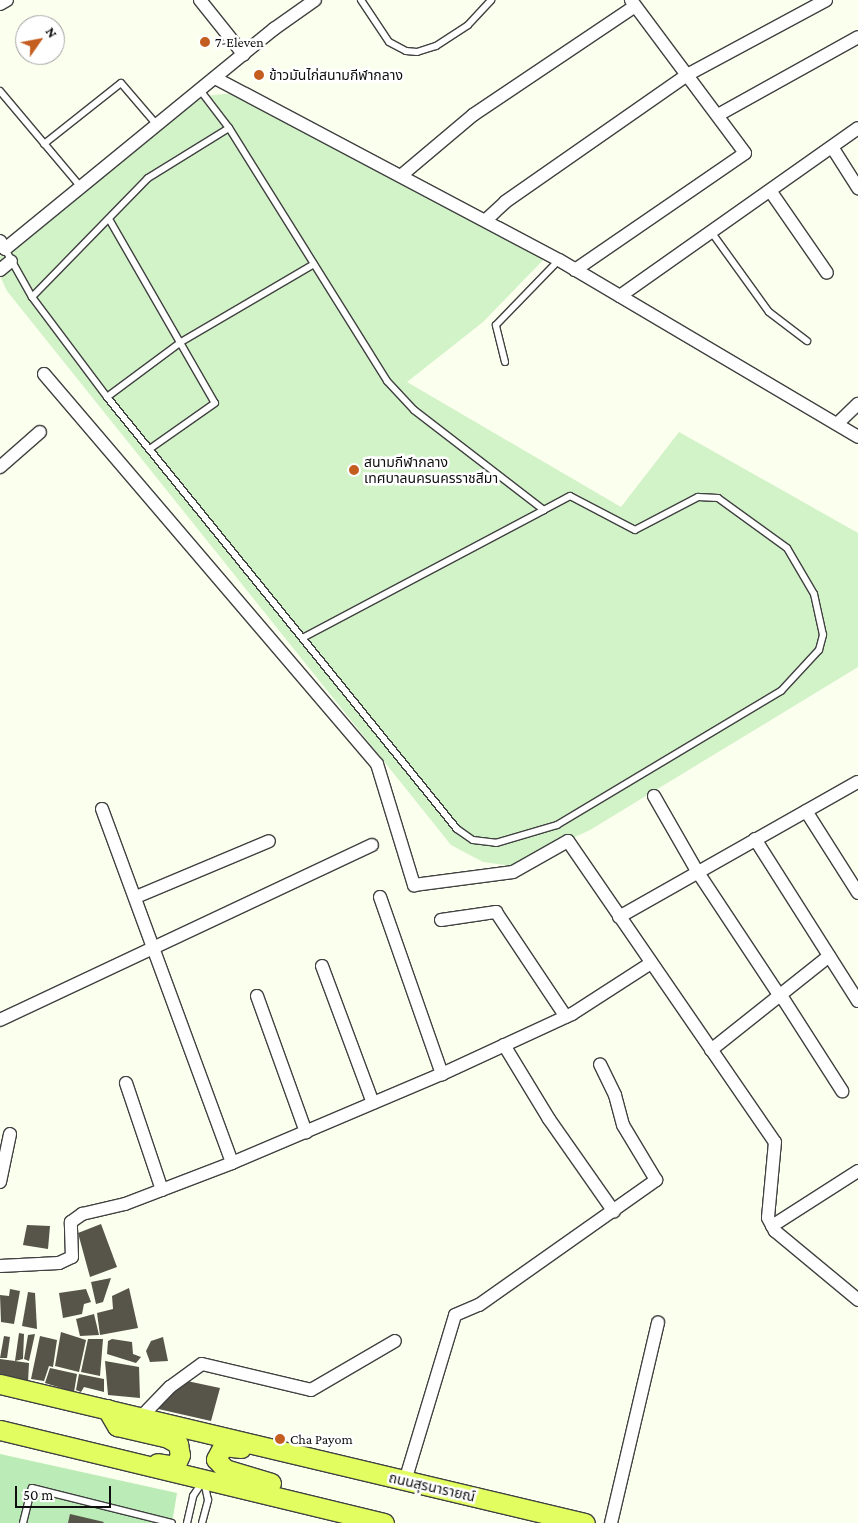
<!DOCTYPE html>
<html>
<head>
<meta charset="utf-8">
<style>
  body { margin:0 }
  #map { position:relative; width:858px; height:1523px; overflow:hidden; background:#fbffee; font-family:"Crimson Pro","Noto Sans Thai",serif }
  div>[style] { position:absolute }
  .green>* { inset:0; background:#bbebb6 }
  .pitch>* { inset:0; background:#d2f2c8 }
  .building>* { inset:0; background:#575449 }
  .roads { filter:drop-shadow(1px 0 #414141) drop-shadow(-1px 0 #414141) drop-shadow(0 1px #414141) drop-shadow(0 -1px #414141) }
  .lane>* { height:6px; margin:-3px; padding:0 3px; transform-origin:3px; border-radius:3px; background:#fff }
  .street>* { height:12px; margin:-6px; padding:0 6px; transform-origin:6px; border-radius:6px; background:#fff }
  .primary>* { height:19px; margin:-9.5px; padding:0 9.5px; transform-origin:9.5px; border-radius:9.5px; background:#e1fd60 }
  .dots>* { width:14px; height:14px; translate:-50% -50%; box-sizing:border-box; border:2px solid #fff; border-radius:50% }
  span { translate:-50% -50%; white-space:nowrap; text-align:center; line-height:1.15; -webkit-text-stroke:5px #fff; paint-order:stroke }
  .poi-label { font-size:14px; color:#0e0e0e }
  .left { translate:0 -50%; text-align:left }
  .street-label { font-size:14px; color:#0e0e0e }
  .north { position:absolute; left:15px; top:15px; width:50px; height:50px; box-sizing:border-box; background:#fff; border:1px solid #9f9f9f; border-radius:50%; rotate:57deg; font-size:14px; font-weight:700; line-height:20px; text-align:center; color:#0e0e0e }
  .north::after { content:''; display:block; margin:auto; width:18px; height:22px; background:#c35e20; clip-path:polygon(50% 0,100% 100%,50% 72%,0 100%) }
  .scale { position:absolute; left:15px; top:1486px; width:96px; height:22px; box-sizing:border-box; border:2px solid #0e0e0e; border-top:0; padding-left:6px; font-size:15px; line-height:18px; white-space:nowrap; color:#0e0e0e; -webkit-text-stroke:4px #fff; paint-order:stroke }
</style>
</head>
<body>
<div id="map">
  <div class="green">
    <i style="clip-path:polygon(0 1454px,177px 1493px,172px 1523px,0 1523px)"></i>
  </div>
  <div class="pitch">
    <i style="clip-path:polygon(244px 92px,549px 254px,483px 322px,407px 382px,621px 507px,679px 432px,858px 533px,858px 667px,590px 830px,512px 866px,483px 862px,451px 845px,7px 291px,0 276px,0 256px,116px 157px,205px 96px)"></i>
  </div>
  <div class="building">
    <i style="clip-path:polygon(101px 1224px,117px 1267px,90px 1277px,78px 1233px)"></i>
    <i style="clip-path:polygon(27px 1225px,50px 1226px,48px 1249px,23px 1245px)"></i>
    <i style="clip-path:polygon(111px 1278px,103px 1302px,96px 1304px,91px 1282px)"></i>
    <i style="clip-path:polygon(129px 1288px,138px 1328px,100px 1335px,97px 1313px,113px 1309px,112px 1296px)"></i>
    <i style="clip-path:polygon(10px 1289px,20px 1291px,14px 1324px,1px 1322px,0 1295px,9px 1296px)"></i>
    <i style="clip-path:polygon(86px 1289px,91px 1302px,84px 1304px,82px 1314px,63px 1318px,59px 1293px)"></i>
    <i style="clip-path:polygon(28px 1292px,35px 1293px,37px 1329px,22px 1326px)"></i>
    <i style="clip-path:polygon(94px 1314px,99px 1335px,80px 1336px,76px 1319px)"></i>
    <i style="clip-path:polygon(61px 1332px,86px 1340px,79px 1372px,55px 1366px)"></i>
    <i style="clip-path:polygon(19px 1333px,24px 1334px,23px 1359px,15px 1361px,29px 1363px,28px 1382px,0 1376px,0 1359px,15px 1361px)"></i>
    <i style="clip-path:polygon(35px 1334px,29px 1361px,24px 1359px,28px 1335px)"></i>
    <i style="clip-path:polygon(4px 1336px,10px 1337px,7px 1358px,0 1358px)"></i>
    <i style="clip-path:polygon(40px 1336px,57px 1340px,53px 1367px,49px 1366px,44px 1381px,31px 1379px)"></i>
    <i style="clip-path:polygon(163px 1337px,168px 1361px,150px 1362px,146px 1351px,151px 1341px)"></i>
    <i style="clip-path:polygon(88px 1339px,103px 1339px,100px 1376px,81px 1372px)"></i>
    <i style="clip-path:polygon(112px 1339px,132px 1342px,133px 1354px,141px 1357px,136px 1363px,107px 1354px,108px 1341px)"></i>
    <i style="clip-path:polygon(105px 1361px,139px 1367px,140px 1398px,108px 1395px)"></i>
    <i style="clip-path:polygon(50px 1368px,77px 1374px,74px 1392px,45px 1383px)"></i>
    <i style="clip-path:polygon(79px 1374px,104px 1379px,104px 1392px,84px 1387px,81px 1392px,76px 1390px)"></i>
    <i style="clip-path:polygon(187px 1381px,220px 1388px,211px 1421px,154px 1408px)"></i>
    <i style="clip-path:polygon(70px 1514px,104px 1522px,103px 1523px,68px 1523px)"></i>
  </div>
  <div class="roads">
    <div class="lane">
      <i style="left:361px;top:0;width:50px;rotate:56.3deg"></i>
      <i style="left:389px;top:42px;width:19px;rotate:28deg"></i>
      <i style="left:406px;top:51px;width:11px;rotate:5deg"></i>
      <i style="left:417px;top:52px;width:20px;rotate:-18deg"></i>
      <i style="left:436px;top:46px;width:38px;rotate:-33deg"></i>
      <i style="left:468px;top:25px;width:34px;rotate:-47deg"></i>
      <i style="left:200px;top:90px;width:48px;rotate:52.7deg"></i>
      <i style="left:0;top:91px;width:124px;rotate:49.9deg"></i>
      <i style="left:44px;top:144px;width:98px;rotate:-38.4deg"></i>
      <i style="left:121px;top:83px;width:55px;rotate:49.4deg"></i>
      <i style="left:109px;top:219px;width:212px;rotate:60.1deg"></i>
      <i style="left:215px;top:403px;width:78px;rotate:144.9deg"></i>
      <i style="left:712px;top:233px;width:97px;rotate:54.2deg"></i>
      <i style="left:769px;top:312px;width:48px;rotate:37.3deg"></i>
      <i style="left:5px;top:249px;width:55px;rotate:60.6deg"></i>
      <i style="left:32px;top:297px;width:125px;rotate:53.1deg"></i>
      <i style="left:107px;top:397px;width:556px;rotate:50.99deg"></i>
      <i style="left:457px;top:829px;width:19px;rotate:35deg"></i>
      <i style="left:473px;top:840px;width:23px;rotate:7deg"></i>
      <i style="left:496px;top:843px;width:64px;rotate:-16.4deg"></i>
      <i style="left:557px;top:825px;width:261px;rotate:-30.9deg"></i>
      <i style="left:781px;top:691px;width:56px;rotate:-47.2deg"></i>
      <i style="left:819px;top:650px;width:16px;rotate:-75deg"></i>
      <i style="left:823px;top:635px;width:42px;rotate:-102.4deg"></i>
      <i style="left:814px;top:594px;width:53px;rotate:-120.4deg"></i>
      <i style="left:787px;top:548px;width:85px;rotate:-144.1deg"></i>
      <i style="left:718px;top:498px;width:20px;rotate:-177deg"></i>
      <i style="left:698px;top:497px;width:71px;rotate:152.4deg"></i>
      <i style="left:635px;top:530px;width:73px;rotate:-152.4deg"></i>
      <i style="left:570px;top:496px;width:30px;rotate:152deg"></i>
      <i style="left:32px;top:297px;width:166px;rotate:-45.7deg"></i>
      <i style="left:148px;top:178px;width:95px;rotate:-31.7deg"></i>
      <i style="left:229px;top:128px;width:298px;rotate:58deg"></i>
      <i style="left:387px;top:381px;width:40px;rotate:47deg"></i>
      <i style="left:414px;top:410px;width:164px;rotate:37.6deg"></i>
      <i style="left:544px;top:510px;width:272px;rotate:152.1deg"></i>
      <i style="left:505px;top:362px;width:38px;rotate:-104deg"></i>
      <i style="left:496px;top:325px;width:91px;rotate:-45.9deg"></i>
      <i style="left:107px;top:397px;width:92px;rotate:-36.6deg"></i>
      <i style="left:181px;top:342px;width:154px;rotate:-30.4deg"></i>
      <i style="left:23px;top:1523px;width:36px;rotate:-76deg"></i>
      <i style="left:32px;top:1488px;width:144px;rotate:14deg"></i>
      <i style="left:187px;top:1523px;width:28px;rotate:-77deg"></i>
      <i style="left:193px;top:1496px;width:18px;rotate:-56deg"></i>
      <i style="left:202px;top:1523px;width:24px;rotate:-75deg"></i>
      <i style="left:208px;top:1500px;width:19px;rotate:-102deg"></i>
    </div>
    <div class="street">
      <i style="left:200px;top:0;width:70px;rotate:51.3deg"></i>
      <i style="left:0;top:4px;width:8px;rotate:-30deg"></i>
      <i style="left:215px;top:78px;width:389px;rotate:27.9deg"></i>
      <i style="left:559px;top:260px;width:347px;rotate:30.6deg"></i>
      <i style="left:718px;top:115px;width:160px;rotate:-29.1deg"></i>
      <i style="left:832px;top:147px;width:49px;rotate:57.6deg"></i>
      <i style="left:403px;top:174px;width:92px;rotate:-40.1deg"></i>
      <i style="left:473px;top:115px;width:195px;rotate:-33.9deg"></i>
      <i style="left:771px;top:192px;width:98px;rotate:55.3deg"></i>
      <i style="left:486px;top:220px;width:26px;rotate:-43deg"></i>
      <i style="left:505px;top:202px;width:222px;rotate:-34.9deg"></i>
      <i style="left:687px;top:75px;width:158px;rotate:-28.3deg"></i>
      <i style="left:0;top:241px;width:9px;rotate:58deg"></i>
      <i style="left:5px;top:249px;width:348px;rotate:-39.3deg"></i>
      <i style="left:274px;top:29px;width:50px;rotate:-35.3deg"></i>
      <i style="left:0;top:270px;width:14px;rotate:-39deg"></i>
      <i style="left:575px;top:270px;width:206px;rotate:-34.5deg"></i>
      <i style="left:745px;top:153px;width:191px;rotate:-126.7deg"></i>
      <i style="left:620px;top:296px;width:291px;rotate:-35.2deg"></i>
      <i style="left:44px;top:374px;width:513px;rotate:49.51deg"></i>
      <i style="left:377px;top:764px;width:127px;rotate:73deg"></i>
      <i style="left:414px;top:885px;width:100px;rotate:-7.5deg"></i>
      <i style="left:513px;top:872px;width:63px;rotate:-29.4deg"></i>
      <i style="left:568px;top:841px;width:365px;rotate:55.5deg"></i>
      <i style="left:775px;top:1142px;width:76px;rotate:95.3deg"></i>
      <i style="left:768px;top:1218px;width:15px;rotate:62deg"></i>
      <i style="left:775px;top:1231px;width:108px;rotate:39.7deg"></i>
      <i style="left:837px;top:424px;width:29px;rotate:-44deg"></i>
      <i style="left:0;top:467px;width:53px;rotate:-41.2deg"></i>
      <i style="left:654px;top:796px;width:86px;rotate:60.2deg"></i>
      <i style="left:697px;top:871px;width:152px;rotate:56.5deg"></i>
      <i style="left:102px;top:809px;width:377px;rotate:69.8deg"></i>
      <i style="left:806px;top:811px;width:97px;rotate:57.6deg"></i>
      <i style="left:755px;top:839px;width:192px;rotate:57.6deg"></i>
      <i style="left:136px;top:897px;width:144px;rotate:-22.8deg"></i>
      <i style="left:380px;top:897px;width:188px;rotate:70.7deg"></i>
      <i style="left:619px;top:917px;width:274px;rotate:-29.5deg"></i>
      <i style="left:441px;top:920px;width:56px;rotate:-8.3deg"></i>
      <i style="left:496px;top:912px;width:126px;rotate:56.3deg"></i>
      <i style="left:322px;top:966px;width:146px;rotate:69.6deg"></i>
      <i style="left:257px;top:996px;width:145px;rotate:70.2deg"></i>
      <i style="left:782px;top:997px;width:112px;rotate:57.4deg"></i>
      <i style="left:0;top:1020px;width:411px;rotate:-25.2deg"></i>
      <i style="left:504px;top:1045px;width:87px;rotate:58.7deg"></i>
      <i style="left:549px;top:1119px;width:113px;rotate:55deg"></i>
      <i style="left:711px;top:1050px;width:151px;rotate:-38.5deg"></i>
      <i style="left:126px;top:1083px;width:113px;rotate:71.4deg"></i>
      <i style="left:0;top:1182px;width:49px;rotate:-78.2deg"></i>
      <i style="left:772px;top:1226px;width:102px;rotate:-32.6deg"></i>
      <i style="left:0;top:1266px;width:59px;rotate:-2.9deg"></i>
      <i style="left:59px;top:1263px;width:14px;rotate:-25deg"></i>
      <i style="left:72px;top:1257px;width:35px;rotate:-92deg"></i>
      <i style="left:71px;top:1222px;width:14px;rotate:-36deg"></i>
      <i style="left:82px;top:1214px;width:44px;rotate:-13.1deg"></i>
      <i style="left:125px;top:1204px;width:115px;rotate:-21deg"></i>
      <i style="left:232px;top:1163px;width:228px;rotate:-23deg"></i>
      <i style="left:442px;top:1074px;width:143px;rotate:-24.8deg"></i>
      <i style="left:572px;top:1014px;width:94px;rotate:-32.8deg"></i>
      <i style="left:141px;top:1417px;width:42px;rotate:-46deg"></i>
      <i style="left:170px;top:1387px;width:39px;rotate:-36deg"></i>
      <i style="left:202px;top:1364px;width:112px;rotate:13.4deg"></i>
      <i style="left:311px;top:1390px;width:97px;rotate:-30.3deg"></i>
      <i style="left:405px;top:1481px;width:173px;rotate:-73.2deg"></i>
      <i style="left:455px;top:1315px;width:26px;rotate:-23deg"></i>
      <i style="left:479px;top:1305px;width:217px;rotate:-35.2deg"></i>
      <i style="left:656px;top:1180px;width:64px;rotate:-121deg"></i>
      <i style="left:623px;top:1125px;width:31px;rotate:-105deg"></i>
      <i style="left:615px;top:1095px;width:34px;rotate:-116deg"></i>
      <i style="left:611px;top:1523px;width:206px;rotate:-76.8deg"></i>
    </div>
    <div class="primary">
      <i style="left:0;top:1384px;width:601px;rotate:13.37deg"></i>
      <i style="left:107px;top:1409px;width:20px;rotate:60deg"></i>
      <i style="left:117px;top:1426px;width:52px;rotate:13.2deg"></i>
      <i style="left:168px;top:1438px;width:12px;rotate:31deg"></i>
      <i style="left:178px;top:1444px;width:11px;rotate:80deg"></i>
      <i style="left:180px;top:1455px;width:12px;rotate:114deg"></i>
      <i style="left:175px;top:1466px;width:18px;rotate:-171deg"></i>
      <i style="left:0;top:1430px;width:395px;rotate:13.6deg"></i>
      <i style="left:241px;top:1448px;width:18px;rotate:-174deg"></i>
      <i style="left:223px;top:1446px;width:15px;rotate:118deg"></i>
      <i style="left:216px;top:1459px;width:13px;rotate:48deg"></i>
      <i style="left:225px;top:1469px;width:48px;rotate:16.9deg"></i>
    </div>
  </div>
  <div class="dots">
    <i style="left:205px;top:42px;background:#c35e20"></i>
    <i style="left:259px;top:75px;background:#c35e20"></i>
    <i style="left:354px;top:470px;background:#c35e20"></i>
    <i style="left:280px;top:1439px;background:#c35e20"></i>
  </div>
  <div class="poi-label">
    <span class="left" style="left:215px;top:42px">7-Eleven</span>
    <span class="left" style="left:269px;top:75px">ข้าวมันไก่สนามกีฬากลาง</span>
    <span class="left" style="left:364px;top:470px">สนามกีฬากลาง<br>เทศบาลนครนครราชสีมา</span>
    <span class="left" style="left:290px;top:1439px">Cha Payom</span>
  </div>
  <div class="street-label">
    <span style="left:432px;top:1487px;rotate:13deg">ถนนสุรนารายณ์</span>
  </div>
  <div class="north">N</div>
  <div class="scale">50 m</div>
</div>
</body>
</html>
